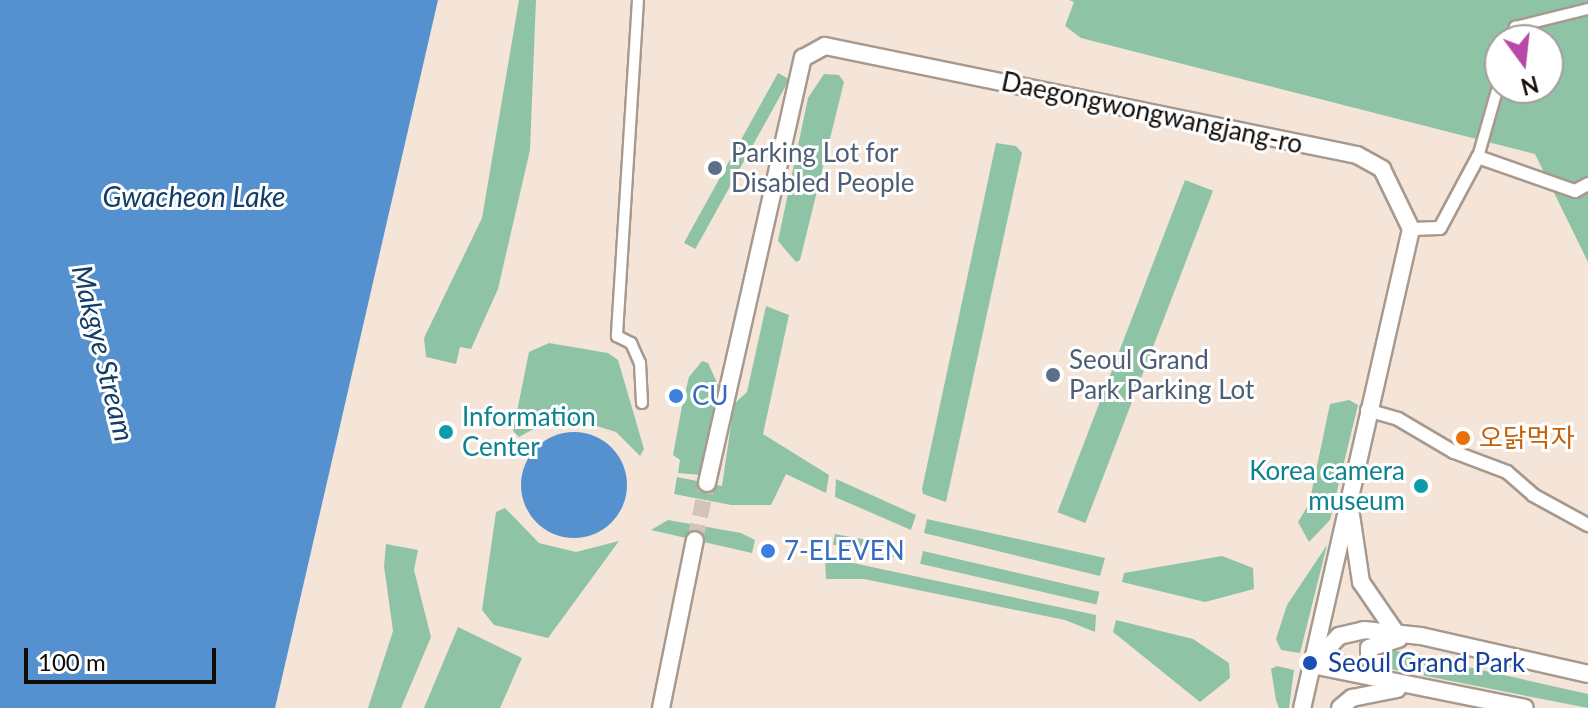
<!DOCTYPE html>
<html>
<head>
<meta charset="utf-8">
<style>
  body { margin:0 }
  #map { position:relative; width:1588px; height:708px; overflow:hidden; background:#f4e5d8; font-family:Lato,"Noto Sans KR",sans-serif }
  div>[style] { position:absolute }
  .green>* { inset:0; background:#8fc3a5; transform-origin:0 0 }
  .water>* { inset:0; background:#5591cf }
  .round { border-radius:50% }
  .tertiary-tunnel>* { height:16px; margin-top:-8px; transform-origin:0; background:repeating-linear-gradient(90deg,#d2c4b9 0 16px,transparent 0 24px) }
  .roads { filter:drop-shadow(2px 0 #a7998e) drop-shadow(-2px 0 #a7998e) drop-shadow(0 2px #a7998e) drop-shadow(0 -2px #a7998e) }
  .pedestrian>* { height:10px; margin:-5px; padding:0 5px; transform-origin:5px; border-radius:5px; background:#fff }
  .minor>* { height:12px; margin:-6px; padding:0 6px; transform-origin:6px; border-radius:6px; background:#fff }
  .tertiary>* { height:16px; margin:-8px; padding:0 8px; transform-origin:8px; border-radius:8px; background:#fff }
  .dots>* { width:22px; height:22px; translate:-50% -50%; box-sizing:border-box; border:4px solid #fff; border-radius:50% }
  span { translate:-50% -50%; white-space:nowrap; text-align:center; line-height:1.15; -webkit-text-stroke:6px #fff; paint-order:stroke }
  .street-label { font-size:26px; color:#110c08 }
  .service-label { font-size:26px; color:#4e5e75 }
  .left { translate:0 -50%; text-align:left }
  .shop-label { font-size:26px; color:#366cbe }
  .culture-label { font-size:26px; color:#0d838f }
  .right { translate:-100% -50%; text-align:right }
  .food-label { font-size:26px; color:#c56008 }
  .transit-label { font-size:26px; color:#164399 }
  .water-label { font-size:28px; color:#113d66; font-style:italic }
  .north { position:absolute; left:1484px; top:24px; width:80px; height:80px; box-sizing:border-box; background:#fff; border:2px solid #a09e9c; border-radius:50%; rotate:165deg; font-size:22px; font-weight:700; line-height:32px; text-align:center; color:#110c08 }
  .north::after { content:''; display:block; margin:auto; width:28px; height:36px; background:#b849a6; clip-path:polygon(50% 0,100% 100%,50% 72%,0 100%) }
  .scale { position:absolute; left:24px; top:648px; width:192px; height:36px; box-sizing:border-box; border:4px solid #110c08; border-top:0; padding-left:10px; font-size:24px; line-height:28px; white-space:nowrap; color:#110c08; -webkit-text-stroke:6px #fff; paint-order:stroke }
</style>
</head>
<body>
<div id="map">
  <div class="green">
    <i style="clip-path:polygon(519px 0,536px 0,530px 150px,498px 289px,471px 349px,460px 347px,456px 364px,426px 357px,424px 338px,482px 218px)"></i>
    <i style="clip-path:polygon(evenodd,1069px 0,1588px 0,1588px 262px,1535px 154px,1081px 38px,1065px 26px,1074px 2px,1069px 0,1500px 40px,1548px 40px,1548px 88px,1500px 88px,1500px 40px)"></i>
    <i style="left:778px;top:73px;width:13px;height:194px;rotate:29deg"></i>
    <i style="clip-path:polygon(824px 74px,839px 75px,844px 82px,800px 260px,796px 262px,778px 241px,808px 98px)"></i>
    <i style="clip-path:polygon(996px 143px,1016px 146px,1022px 153px,946px 502px,923px 494px,922px 489px)"></i>
    <i style="left:1185px;top:180px;width:30px;height:356px;rotate:21deg"></i>
    <i style="clip-path:polygon(766px 306px,789px 315px,763px 434px,829px 475px,826px 493px,786px 474px,771px 505px,731px 505px,674px 494px,677px 477px,722px 486px,734px 404px,747px 392px)"></i>
    <i style="clip-path:polygon(549px 343px,608px 353px,618px 360px,644px 449px,640px 456px,616px 432px,587px 423px,550px 420px,519px 437px,513px 431px,529px 352px)"></i>
    <i style="clip-path:polygon(702px 361px,708px 363px,718px 385px,701px 475px,678px 473px,680px 460px,673px 455px,682px 406px,689px 377px)"></i>
    <i style="clip-path:polygon(1349px 400px,1358px 405px,1330px 520px,1309px 542px,1298px 522px,1309px 504px,1330px 404px)"></i>
    <i style="clip-path:polygon(836px 479px,916px 515px,911px 530px,835px 497px)"></i>
    <i style="clip-path:polygon(505px 508px,539px 543px,576px 552px,619px 541px,548px 638px,494px 625px,482px 610px,496px 512px)"></i>
    <i style="clip-path:polygon(927px 519px,1105px 558px,1100px 576px,924px 533px)"></i>
    <i style="clip-path:polygon(668px 520px,741px 533px,755px 540px,752px 553px,651px 530px)"></i>
    <i style="left:835px;top:534px;width:70px;height:11px;rotate:11deg"></i>
    <i style="clip-path:polygon(386px 544px,418px 550px,414px 570px,431px 637px,401px 708px,368px 708px,393px 631px,384px 566px)"></i>
    <i style="clip-path:polygon(1327px 545px,1300px 653px,1281px 650px,1276px 639px,1287px 605px)"></i>
    <i style="left:923px;top:551px;width:181px;height:13px;rotate:13deg"></i>
    <i style="clip-path:polygon(1222px 556px,1253px 568px,1254px 589px,1205px 602px,1122px 582px,1124px 573px)"></i>
    <i style="clip-path:polygon(825px 557px,1096px 615px,1095px 632px,1065px 620px,864px 579px,826px 579px)"></i>
    <i style="clip-path:polygon(1116px 620px,1193px 639px,1229px 663px,1230px 678px,1200px 702px,1113px 632px)"></i>
    <i style="clip-path:polygon(458px 627px,522px 658px,500px 708px,424px 708px)"></i>
    <i style="clip-path:polygon(1392px 650px,1588px 694px,1588px 708px,1385px 668px,1380px 660px,1382px 652px)"></i>
    <i style="clip-path:polygon(1277px 666px,1294px 670px,1289px 708px,1279px 708px,1276px 700px,1271px 669px)"></i>
  </div>
  <div class="water">
    <i style="clip-path:polygon(0 0,438px 0,275px 708px,0 708px)"></i>
    <i class="round" style="left:521px;top:432px;width:106px;height:106px"></i>
  </div>
  <div class="tertiary-tunnel">
    <i style="left:695px;top:540px;width:58px;rotate:-78.1deg"></i>
  </div>
  <div class="roads">
    <div class="pedestrian">
      <i style="left:638px;top:0;width:337px;rotate:93.6deg"></i>
      <i style="left:617px;top:336px;width:16px;rotate:27deg"></i>
      <i style="left:631px;top:343px;width:22px;rotate:66deg"></i>
      <i style="left:640px;top:363px;width:40px;rotate:87.1deg"></i>
      <i style="left:1511px;top:40px;width:14px;rotate:-73deg"></i>
      <i style="left:1515px;top:27px;width:75px;rotate:-13.9deg"></i>
      <i style="left:1478px;top:157px;width:80px;rotate:-74.1deg"></i>
    </div>
    <div class="minor">
      <i style="left:1411px;top:229px;width:29px;rotate:-2deg"></i>
      <i style="left:1440px;top:228px;width:81px;rotate:-61.8deg"></i>
      <i style="left:1478px;top:157px;width:103px;rotate:19.3deg"></i>
      <i style="left:1575px;top:191px;width:15px;rotate:-28deg"></i>
      <i style="left:1367px;top:410px;width:32px;rotate:16deg"></i>
      <i style="left:1398px;top:419px;width:65px;rotate:30.5deg"></i>
      <i style="left:1454px;top:452px;width:57px;rotate:20.7deg"></i>
      <i style="left:1507px;top:472px;width:35px;rotate:41deg"></i>
      <i style="left:1533px;top:495px;width:63px;rotate:28.6deg"></i>
    </div>
    <div class="tertiary">
      <i style="left:707px;top:483px;width:436px;rotate:-77.3deg"></i>
      <i style="left:803px;top:58px;width:25px;rotate:-29deg"></i>
      <i style="left:825px;top:46px;width:543px;rotate:11.58deg"></i>
      <i style="left:1357px;top:155px;width:29px;rotate:29deg"></i>
      <i style="left:1382px;top:169px;width:67px;rotate:64.2deg"></i>
      <i style="left:1411px;top:229px;width:491px;rotate:102.8deg"></i>
      <i style="left:1351px;top:515px;width:68px;rotate:81.5deg"></i>
      <i style="left:1361px;top:582px;width:62px;rotate:55.5deg"></i>
      <i style="left:1312px;top:665px;width:40px;rotate:-47deg"></i>
      <i style="left:1339px;top:636px;width:26px;rotate:-13deg"></i>
      <i style="left:1364px;top:630px;width:57px;rotate:6deg"></i>
      <i style="left:1421px;top:636px;width:171px;rotate:12.8deg"></i>
      <i style="left:1312px;top:665px;width:217px;rotate:11.4deg"></i>
      <i style="left:1387px;top:682px;width:30px;rotate:-127deg"></i>
      <i style="left:1369px;top:658px;width:10px;rotate:-90deg"></i>
      <i style="left:1369px;top:648px;width:31px;rotate:-17deg"></i>
      <i style="left:661px;top:708px;width:171px;rotate:-78.6deg"></i>
      <i style="left:1340px;top:708px;width:16px;rotate:-40deg"></i>
      <i style="left:1352px;top:698px;width:46px;rotate:-11.3deg"></i>
    </div>
  </div>
  <div class="dots">
    <i style="left:715px;top:168px;background:#5c6f8a"></i>
    <i style="left:1053px;top:375px;background:#5c6f8a"></i>
    <i style="left:676px;top:396px;background:#3f7fe0"></i>
    <i style="left:446px;top:432px;background:#0f9aa8"></i>
    <i style="left:1463px;top:438px;background:#e8710a"></i>
    <i style="left:1421px;top:486px;background:#0f9aa8"></i>
    <i style="left:768px;top:551px;background:#3f7fe0"></i>
    <i style="left:1310px;top:663px;background:#1a4fb4"></i>
  </div>
  <div class="street-label">
    <span style="left:1152px;top:113px;rotate:12deg">Daegongwongwangjang-ro</span>
  </div>
  <div class="service-label">
    <span class="left" style="left:731px;top:168px">Parking Lot for<br>Disabled People</span>
    <span class="left" style="left:1069px;top:375px">Seoul Grand<br>Park Parking Lot</span>
  </div>
  <div class="shop-label">
    <span class="left" style="left:692px;top:396px">CU</span>
    <span class="left" style="left:784px;top:551px">7-ELEVEN</span>
  </div>
  <div class="culture-label">
    <span class="left" style="left:462px;top:432px">Information<br>Center</span>
    <span class="right" style="left:1405px;top:486px">Korea camera<br>museum</span>
  </div>
  <div class="food-label">
    <span class="left" style="left:1479px;top:438px">오닭먹자</span>
  </div>
  <div class="transit-label">
    <span class="left" style="left:1328px;top:663px">Seoul Grand Park</span>
  </div>
  <div class="water-label">
    <span style="left:194px;top:196px">Gwacheon Lake</span>
    <span style="left:104px;top:353px;rotate:76deg">Makgye Stream</span>
  </div>
  <div class="north">N</div>
  <div class="scale">100 m</div>
</div>
</body>
</html>
